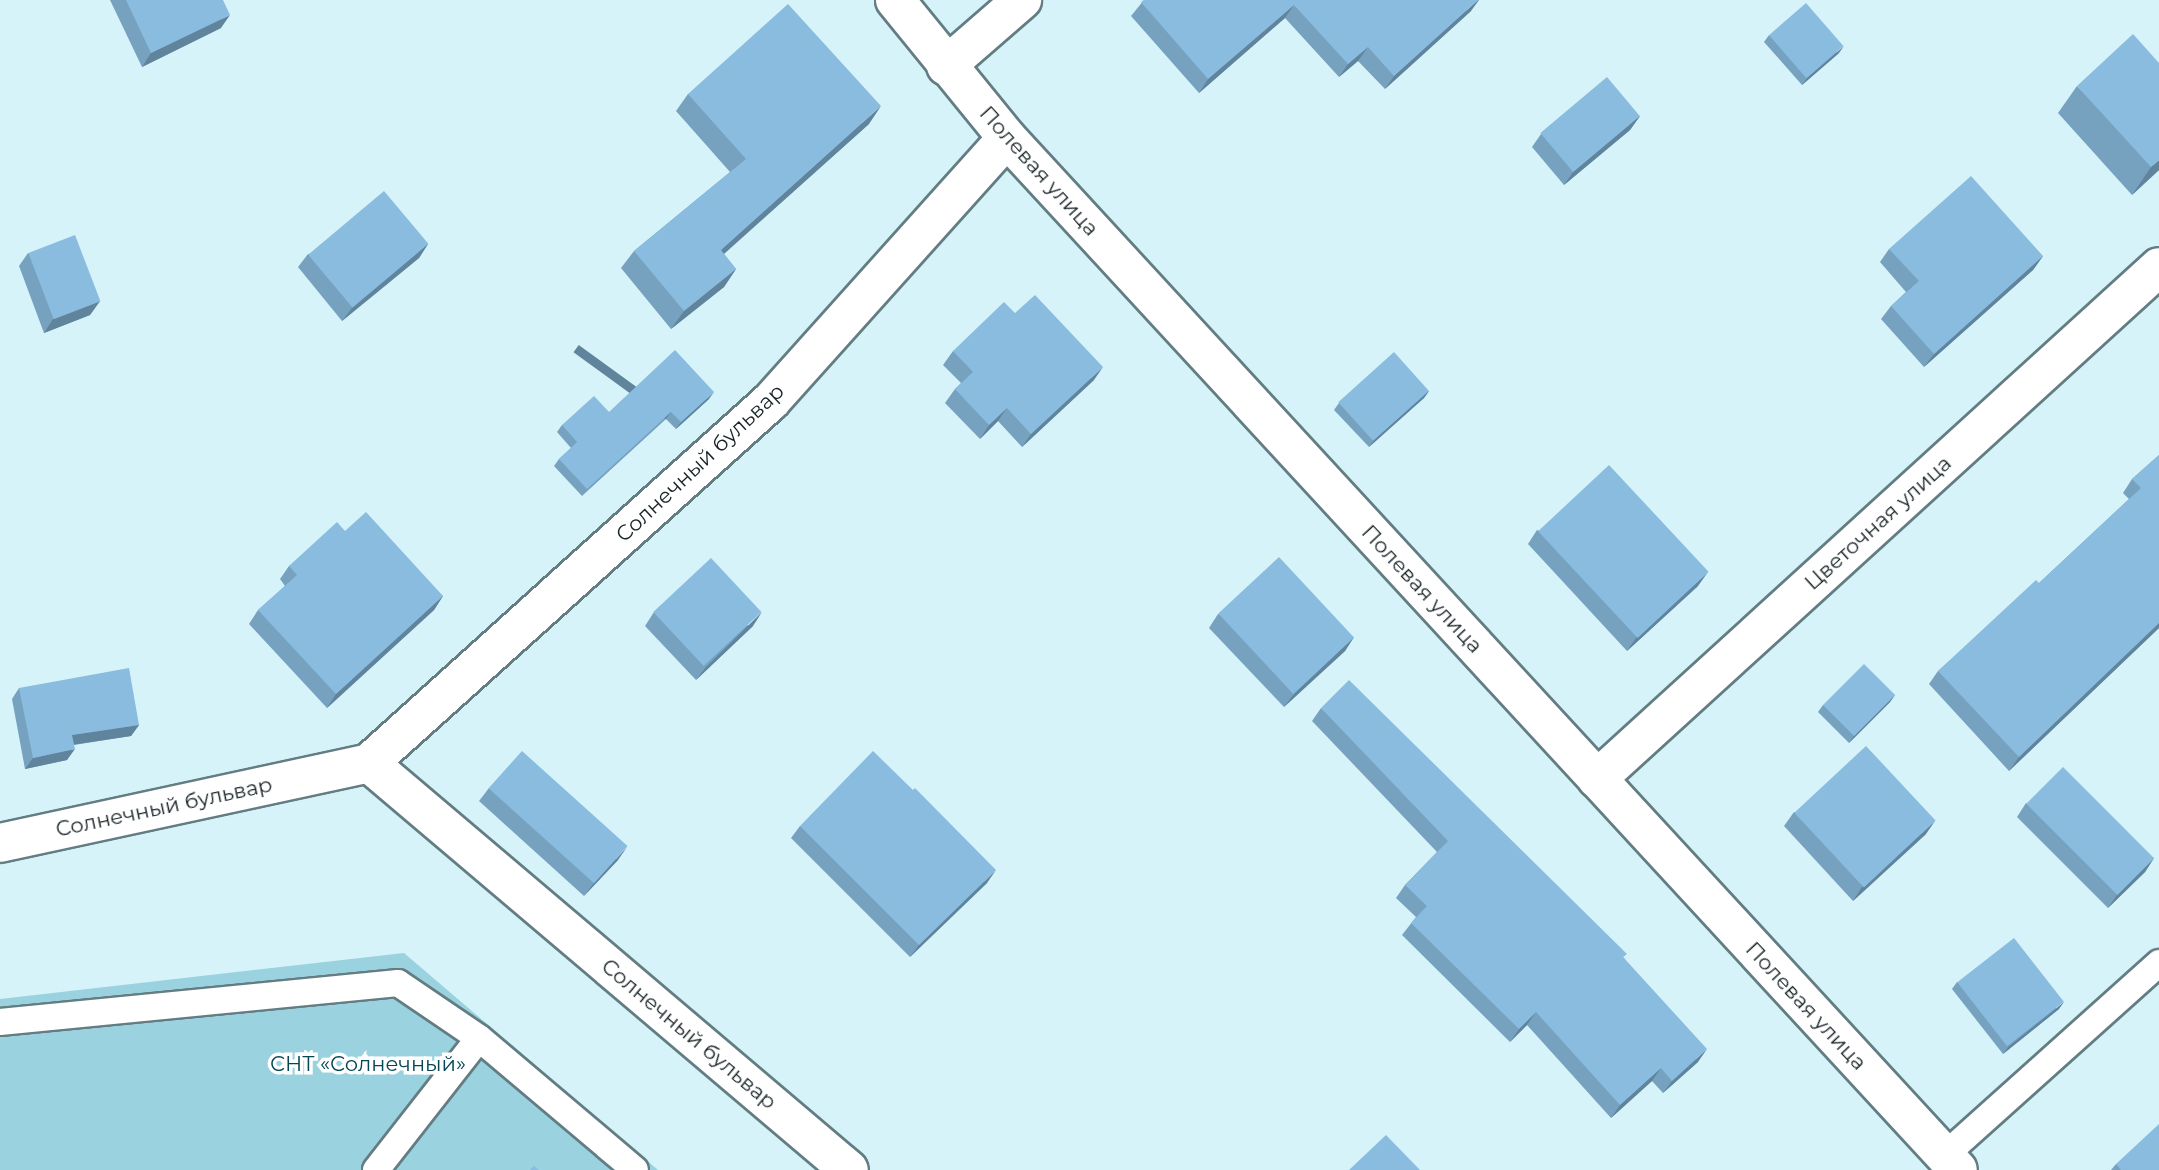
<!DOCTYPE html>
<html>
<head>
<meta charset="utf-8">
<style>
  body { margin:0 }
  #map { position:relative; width:2159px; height:1170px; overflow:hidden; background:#d7f3fa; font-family:Montserrat,sans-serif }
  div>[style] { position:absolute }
  .green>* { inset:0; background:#9ad2e0 }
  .roads { filter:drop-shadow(2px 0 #637d83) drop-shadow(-2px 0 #637d83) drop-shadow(0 2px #637d83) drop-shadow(0 -2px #637d83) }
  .lane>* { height:26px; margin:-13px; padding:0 13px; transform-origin:13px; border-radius:13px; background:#fff }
  .street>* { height:38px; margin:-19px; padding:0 19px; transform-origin:19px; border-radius:19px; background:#fff }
  .wall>* { inset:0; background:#76a2c0 }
  .shaded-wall>* { inset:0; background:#60849c; transform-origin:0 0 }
  .building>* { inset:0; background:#89bcdf; transform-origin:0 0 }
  span { translate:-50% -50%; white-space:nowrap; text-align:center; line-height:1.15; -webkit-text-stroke:7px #fff; paint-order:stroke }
  .street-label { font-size:21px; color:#192426 }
  .park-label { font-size:21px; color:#044653 }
</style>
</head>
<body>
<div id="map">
  <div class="green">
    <i style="clip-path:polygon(404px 953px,658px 1170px,0 1170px,0 999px)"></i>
  </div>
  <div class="roads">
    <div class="lane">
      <i style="left:0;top:1022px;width:400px;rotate:-5.6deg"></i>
      <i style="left:398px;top:983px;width:98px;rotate:34.2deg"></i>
      <i style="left:479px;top:1038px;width:204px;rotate:40.2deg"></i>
      <i style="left:1944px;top:1156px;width:289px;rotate:-41.9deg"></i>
      <i style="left:376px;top:1170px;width:167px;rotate:-52deg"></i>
    </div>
    <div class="street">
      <i style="left:895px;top:0;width:178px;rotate:50.9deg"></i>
      <i style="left:1007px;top:138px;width:1403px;rotate:47.34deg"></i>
      <i style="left:946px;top:66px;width:101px;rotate:-41deg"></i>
      <i style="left:369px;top:763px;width:629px;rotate:40.3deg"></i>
      <i style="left:1597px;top:779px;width:760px;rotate:-42.33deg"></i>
      <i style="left:0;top:843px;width:378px;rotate:-12.2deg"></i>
      <i style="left:369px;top:763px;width:541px;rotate:-42deg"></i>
      <i style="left:771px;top:401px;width:353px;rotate:-48.1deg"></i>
    </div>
  </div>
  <div class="wall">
    <i style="clip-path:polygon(110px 0,223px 0,221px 28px,142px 67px)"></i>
    <i style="clip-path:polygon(1144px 0,1471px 11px,1385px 89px,1358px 61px,1339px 77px,1285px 18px,1199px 93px,1131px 16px)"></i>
    <i style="clip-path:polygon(1769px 35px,1839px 53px,1802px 85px,1764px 42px)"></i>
    <i style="clip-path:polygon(2077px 86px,2159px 170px,2132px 195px,2058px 113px)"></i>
    <i style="clip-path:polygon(688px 94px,869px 124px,724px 254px,736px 269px,724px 287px,671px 329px,621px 268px,634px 251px,730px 172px,676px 111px)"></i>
    <i style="clip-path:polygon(1640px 116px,1630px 130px,1564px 185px,1532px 147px,1541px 134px)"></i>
    <i style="clip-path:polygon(428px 244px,419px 258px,342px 321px,298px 267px,308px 254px)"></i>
    <i style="clip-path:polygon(1889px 249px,2043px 256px,2033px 270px,1924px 367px,1881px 319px,1891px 306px,1906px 292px,1880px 262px)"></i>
    <i style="clip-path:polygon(28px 253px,100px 301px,90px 315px,44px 333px,19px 266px)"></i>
    <i style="clip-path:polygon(1015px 313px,1094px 380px,1022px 447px,998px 421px,980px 439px,945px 403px,955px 389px,961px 383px,943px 365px,953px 351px)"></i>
    <i style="clip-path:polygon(1429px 391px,1424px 398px,1369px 447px,1334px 410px,1339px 403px)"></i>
    <i style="clip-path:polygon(709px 399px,676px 429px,666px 419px,582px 496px,554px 466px,559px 459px,571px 448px,557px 432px,562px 425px,609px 412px)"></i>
    <i style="clip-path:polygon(2159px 455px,2159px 628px,2009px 771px,1929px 684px,1938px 671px,2039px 583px,2129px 499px,2123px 493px,2132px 479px)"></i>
    <i style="clip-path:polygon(1537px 530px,1698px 586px,1627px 651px,1528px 544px)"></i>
    <i style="clip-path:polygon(345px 531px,443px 596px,434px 610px,327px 708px,249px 624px,258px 610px,285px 586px,280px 579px,289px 566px)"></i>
    <i style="clip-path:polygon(654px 612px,753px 626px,696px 680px,645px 626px)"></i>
    <i style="clip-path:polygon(1218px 614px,1354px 637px,1345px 651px,1284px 707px,1209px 628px)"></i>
    <i style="clip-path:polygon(19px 688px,139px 725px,131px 736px,74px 745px,67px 760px,25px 769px,12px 699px)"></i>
    <i style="clip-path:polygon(1895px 695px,1890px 702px,1849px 743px,1818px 712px,1823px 705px)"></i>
    <i style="clip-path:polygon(1321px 708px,1624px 958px,1698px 1062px,1663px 1093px,1652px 1081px,1611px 1118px,1527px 1025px,1510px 1042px,1402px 935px,1416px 917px,1396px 898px,1405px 885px,1437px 852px,1312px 721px)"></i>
    <i style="clip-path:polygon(489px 788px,618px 860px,584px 896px,479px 801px)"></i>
    <i style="clip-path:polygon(2026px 803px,2154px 858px,2145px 872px,2108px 908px,2017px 817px)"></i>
    <i style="clip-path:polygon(1794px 812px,1926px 834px,1853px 901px,1784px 826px)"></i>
    <i style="clip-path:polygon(800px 826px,987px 883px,910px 957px,791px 838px)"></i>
    <i style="clip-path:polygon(1957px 982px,2059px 1009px,2003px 1054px,1952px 989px)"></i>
    <i style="clip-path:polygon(2116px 1164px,2159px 1170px,2111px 1170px)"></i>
  </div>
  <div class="shaded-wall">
    <i style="clip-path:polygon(1478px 0,1479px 0,1471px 11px,1385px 89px,1394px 76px)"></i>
    <i style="clip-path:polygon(1294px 5px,1285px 18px,1199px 93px,1208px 79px)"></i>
    <i style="clip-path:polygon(230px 15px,221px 28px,142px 67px,151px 53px)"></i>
    <i style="clip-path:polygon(1844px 46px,1839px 53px,1802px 85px,1807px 78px)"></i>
    <i style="clip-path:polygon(1368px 47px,1358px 61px,1339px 77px,1348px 64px)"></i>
    <i style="clip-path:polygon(881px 106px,869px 124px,708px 268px,721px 250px)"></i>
    <i style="clip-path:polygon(1640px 116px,1630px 130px,1564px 185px,1573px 172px)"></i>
    <i style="clip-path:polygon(2159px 160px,2159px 170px,2132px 195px,2151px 167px)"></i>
    <i style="clip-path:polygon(428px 244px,419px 258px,342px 321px,352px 308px)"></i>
    <i style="clip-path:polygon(2043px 256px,2033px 270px,1924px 367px,1934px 354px)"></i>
    <i style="clip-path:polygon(736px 269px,724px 287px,671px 329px,684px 311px)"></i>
    <i style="clip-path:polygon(100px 301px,90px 315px,44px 333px,53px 319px)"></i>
    <i style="clip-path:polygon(1103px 367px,1094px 380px,1022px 447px,1031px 434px)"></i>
    <i style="clip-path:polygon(1429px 391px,1424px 398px,1369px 447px,1374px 440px)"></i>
    <i style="clip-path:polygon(714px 392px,709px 399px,676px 429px,681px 422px)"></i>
    <i style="clip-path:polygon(1007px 408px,998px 421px,980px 439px,989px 425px)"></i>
    <i style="left:671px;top:412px;width:9px;height:114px;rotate:126deg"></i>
    <i style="clip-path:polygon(1708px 572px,1698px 586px,1627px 651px,1636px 638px)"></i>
    <i style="clip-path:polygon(443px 596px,434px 610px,327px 708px,336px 694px)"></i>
    <i style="clip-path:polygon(762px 612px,753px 626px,696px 680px,706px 667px)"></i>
    <i style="clip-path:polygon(2159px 623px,2159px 628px,2009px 771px,2019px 757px)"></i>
    <i style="clip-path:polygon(1354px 637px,1345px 651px,1284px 707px,1294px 694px)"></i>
    <i style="clip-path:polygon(1895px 695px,1890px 702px,1849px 743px,1854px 736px)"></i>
    <i style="clip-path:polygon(139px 725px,131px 736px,64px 746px,72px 735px)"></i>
    <i style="clip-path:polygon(75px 749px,67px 760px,25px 769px,33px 758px)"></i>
    <i style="clip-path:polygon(1935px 821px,1926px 834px,1853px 901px,1862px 887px)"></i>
    <i style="clip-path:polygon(627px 847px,618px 860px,584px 896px,594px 883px)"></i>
    <i style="clip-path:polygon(2154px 858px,2145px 872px,2108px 908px,2117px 895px)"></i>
    <i style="clip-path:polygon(996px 870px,987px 883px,910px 957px,919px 945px)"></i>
    <i style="clip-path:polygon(2064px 1002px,2059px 1009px,2003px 1054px,2008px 1047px)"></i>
    <i style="clip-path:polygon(1536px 1012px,1527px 1025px,1510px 1042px,1519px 1029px)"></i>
    <i style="clip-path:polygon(1707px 1049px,1698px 1062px,1663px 1093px,1672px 1081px)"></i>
    <i style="clip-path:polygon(1661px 1068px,1652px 1081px,1611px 1118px,1620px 1105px)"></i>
  </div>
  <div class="building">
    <i style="clip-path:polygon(126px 0,223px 0,230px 15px,151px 53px)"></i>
    <i style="clip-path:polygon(1144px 0,1478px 0,1394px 76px,1368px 47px,1348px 64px,1294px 5px,1208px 79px,1141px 2px)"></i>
    <i style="left:1806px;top:3px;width:57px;height:49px;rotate:49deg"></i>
    <i style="clip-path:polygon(788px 4px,881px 106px,721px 250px,736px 269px,684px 311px,634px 251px,746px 159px,688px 94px)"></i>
    <i style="clip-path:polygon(2133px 34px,2159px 63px,2159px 160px,2151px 167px,2077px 86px)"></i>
    <i style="left:1607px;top:77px;width:51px;height:87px;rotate:50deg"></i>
    <i style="clip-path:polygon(1971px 176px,2043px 256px,1934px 354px,1891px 306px,1919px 281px,1889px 249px)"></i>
    <i style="left:384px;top:191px;width:69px;height:99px;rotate:50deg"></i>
    <i style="left:75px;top:235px;width:71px;height:50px;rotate:69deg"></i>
    <i style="clip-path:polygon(1035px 295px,1103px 367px,1031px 434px,1007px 408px,989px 425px,955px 389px,973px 372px,953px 351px,1004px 302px,1015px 313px)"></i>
    <i style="clip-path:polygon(675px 350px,714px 392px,681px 422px,671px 412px,587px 489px,559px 459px,577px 442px,562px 425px,594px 396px,609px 412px)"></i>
    <i style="left:1394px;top:352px;width:52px;height:75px;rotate:48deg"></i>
    <i style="clip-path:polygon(2159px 455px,2159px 623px,2019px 757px,1938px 671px,2036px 580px,2039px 583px,2141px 488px,2132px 479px)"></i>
    <i style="left:1609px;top:465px;width:146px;height:97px;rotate:47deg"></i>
    <i style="clip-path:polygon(366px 512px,443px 596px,336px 694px,258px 610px,297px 575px,289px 566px,337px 522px,345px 531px)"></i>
    <i style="left:1279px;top:557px;width:110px;height:83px;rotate:47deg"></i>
    <i style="left:711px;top:558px;width:74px;height:79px;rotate:47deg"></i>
    <i style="left:1864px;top:664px;width:44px;height:58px;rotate:45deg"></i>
    <i style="clip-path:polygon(129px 668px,139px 725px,72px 735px,75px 749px,33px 758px,19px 688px)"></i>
    <i style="clip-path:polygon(1349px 680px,1627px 954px,1623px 957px,1707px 1049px,1672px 1081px,1661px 1068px,1620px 1105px,1536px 1012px,1519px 1029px,1411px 923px,1427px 906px,1405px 885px,1448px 841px,1321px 708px)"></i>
    <i style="left:1866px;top:746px;width:102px;height:98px;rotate:47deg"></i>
    <i style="left:522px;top:751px;width:142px;height:50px;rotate:42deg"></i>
    <i style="clip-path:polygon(873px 751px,913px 790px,915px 788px,996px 870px,919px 945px,800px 826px)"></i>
    <i style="left:2063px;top:767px;width:129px;height:52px;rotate:45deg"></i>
    <i style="left:2014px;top:938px;width:81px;height:72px;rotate:52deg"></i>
    <i style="clip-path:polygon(2159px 1124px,2159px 1170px,2121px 1170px,2116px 1164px)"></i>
    <i style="clip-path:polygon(1386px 1135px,1420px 1170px,1349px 1170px)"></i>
    <i style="clip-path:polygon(534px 1166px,539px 1170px,530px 1170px)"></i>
  </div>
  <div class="street-label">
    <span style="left:1039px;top:171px;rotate:48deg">Полевая улица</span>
    <span style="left:700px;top:463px;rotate:-43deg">Солнечный бульвар</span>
    <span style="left:1878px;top:523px;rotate:-42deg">Цветочная улица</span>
    <span style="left:1422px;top:589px;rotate:47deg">Полевая улица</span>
    <span style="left:164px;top:807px;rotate:-12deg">Солнечный бульвар</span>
    <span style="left:1806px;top:1006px;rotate:47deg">Полевая улица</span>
    <span style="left:689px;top:1034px;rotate:40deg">Солнечный бульвар</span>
  </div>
  <div class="park-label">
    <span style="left:368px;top:1064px">СНТ «Солнечный»</span>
  </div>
</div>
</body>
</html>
